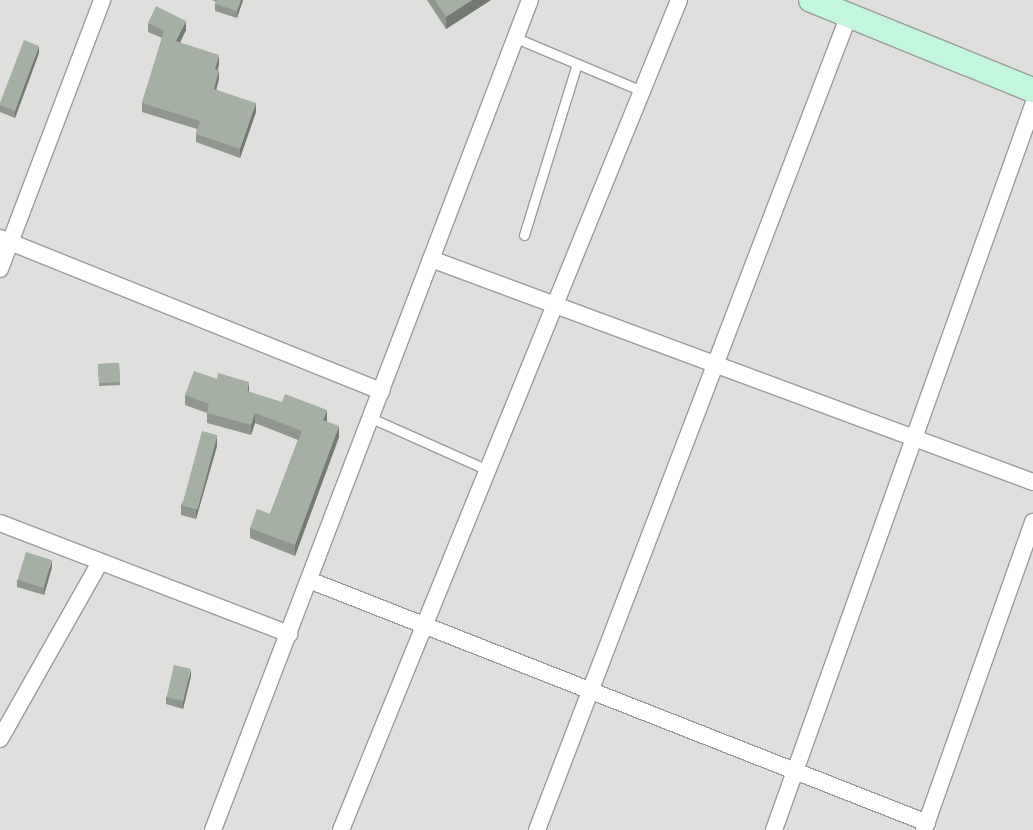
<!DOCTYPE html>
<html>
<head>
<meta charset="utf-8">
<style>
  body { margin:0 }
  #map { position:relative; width:1033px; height:830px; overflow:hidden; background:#e9f1ea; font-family:"Open Sans",sans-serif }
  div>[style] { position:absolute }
  .residential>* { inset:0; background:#dfdfde; transform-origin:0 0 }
  .roads { filter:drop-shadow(1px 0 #9b9b9b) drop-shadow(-1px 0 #9b9b9b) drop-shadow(0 1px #9b9b9b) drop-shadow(0 -1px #9b9b9b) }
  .lane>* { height:9px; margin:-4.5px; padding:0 4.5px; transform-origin:4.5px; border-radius:4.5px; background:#fff }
  .street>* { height:16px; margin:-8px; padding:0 8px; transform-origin:8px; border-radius:8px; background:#fff }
  .secondary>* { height:24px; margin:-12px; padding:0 12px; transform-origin:12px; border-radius:12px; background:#c2f6dd }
  .wall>* { inset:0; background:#8f968d; transform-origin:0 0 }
  .shaded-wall>* { inset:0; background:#747a73 }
  .building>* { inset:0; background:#a6afa4; transform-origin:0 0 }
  span { translate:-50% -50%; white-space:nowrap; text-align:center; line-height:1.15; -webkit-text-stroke:4px #fff; paint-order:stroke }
</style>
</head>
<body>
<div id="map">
  <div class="residential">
    <i style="left:0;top:0;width:1033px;height:830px"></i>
  </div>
  <div class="roads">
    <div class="lane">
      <i style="left:516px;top:38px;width:137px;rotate:22.8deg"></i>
      <i style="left:524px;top:235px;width:179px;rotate:-72.8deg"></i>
      <i style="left:371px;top:418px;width:128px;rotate:24deg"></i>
    </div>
    <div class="street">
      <i style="left:0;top:238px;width:411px;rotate:21.9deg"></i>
      <i style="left:431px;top:259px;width:642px;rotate:20.33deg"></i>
      <i style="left:0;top:269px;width:288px;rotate:-69.2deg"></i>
      <i style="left:0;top:523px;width:310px;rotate:21deg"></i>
      <i style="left:309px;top:580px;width:664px;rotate:21.46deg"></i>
      <i style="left:0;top:739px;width:203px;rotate:-60.5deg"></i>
      <i style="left:213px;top:830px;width:888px;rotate:-69.1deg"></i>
      <i style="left:341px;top:830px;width:896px;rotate:-67.84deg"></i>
      <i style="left:537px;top:830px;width:873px;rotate:-69.05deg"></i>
      <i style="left:774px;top:830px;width:770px;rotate:-70.34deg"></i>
      <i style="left:924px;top:830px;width:327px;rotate:-70.5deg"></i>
    </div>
    <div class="secondary">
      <i style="left:811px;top:0;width:240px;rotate:22.1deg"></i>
    </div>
  </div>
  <div class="wall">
    <i style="clip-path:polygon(212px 0,243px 0,237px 18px,215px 11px,215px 4px,216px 2px)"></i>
    <i style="clip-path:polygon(427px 0,491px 0,446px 29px)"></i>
    <i style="clip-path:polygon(148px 23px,186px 30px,180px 43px,219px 64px,218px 70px,219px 79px,216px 89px,256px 112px,240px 158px,196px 142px,196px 134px,197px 129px,142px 112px,142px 103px,162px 38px,148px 32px)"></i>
    <i style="clip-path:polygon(39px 53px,15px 118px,0 112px,0 103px)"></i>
    <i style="left:119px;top:363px;width:22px;height:21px;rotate:87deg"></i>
    <i style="clip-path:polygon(249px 392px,327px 421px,326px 421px,339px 437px,295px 556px,250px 538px,250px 528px,270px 514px,298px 440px,255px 423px,251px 435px,207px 423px,207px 413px,185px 405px,185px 395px)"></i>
    <i style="clip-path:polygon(217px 446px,196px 519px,181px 515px,181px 505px)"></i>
    <i style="clip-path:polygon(52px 567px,44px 595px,17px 587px,17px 580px)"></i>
    <i style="clip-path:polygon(191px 676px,183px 709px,166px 704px,166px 697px)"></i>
  </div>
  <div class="shaded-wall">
    <i style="clip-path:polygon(241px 0,243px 0,237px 18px,237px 11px)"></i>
    <i style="clip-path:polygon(472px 0,491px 0,446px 29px,446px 17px)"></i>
    <i style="clip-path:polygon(186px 21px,186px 30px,176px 50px,176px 41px)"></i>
    <i style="clip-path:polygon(39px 46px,39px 53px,15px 118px,15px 111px)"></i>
    <i style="clip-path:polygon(219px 55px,219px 64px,215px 78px,215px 69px)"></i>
    <i style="clip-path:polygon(219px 70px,219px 79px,214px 98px,214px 89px)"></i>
    <i style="clip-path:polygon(256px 103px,256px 112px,240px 158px,240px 149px)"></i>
    <i style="clip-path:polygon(249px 382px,249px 392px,247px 391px)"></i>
    <i style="clip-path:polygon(327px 410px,327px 421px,323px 430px,323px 420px)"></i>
    <i style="clip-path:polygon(255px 413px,255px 423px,251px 435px,251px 425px)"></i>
    <i style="clip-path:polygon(339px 426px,339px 437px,295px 556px,295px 545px)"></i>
    <i style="clip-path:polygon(217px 435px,217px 446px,196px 519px,196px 509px)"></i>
    <i style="clip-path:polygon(52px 560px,52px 567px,44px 595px,44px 588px)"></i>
    <i style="clip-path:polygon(191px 669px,191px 676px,183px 709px,183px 702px)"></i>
  </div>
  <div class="building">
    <i style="clip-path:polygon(217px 0,241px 0,237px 11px,215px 4px)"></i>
    <i style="clip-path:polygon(435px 0,472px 0,446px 17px)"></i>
    <i style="clip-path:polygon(156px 6px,186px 21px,176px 41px,219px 55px,215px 69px,219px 70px,214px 89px,256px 103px,240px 149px,196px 134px,200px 121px,142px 103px,164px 31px,148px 23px)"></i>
    <i style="clip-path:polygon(24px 40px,39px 46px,15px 111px,0 105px,0 103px)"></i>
    <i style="left:119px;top:363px;width:19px;height:21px;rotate:87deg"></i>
    <i style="clip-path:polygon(194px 371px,217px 379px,218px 373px,249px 382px,247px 391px,282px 402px,285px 394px,327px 410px,323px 420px,339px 426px,295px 545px,250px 528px,257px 509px,270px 514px,302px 431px,255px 413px,251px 425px,207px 413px,209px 404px,185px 395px)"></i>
    <i style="left:202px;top:431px;width:16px;height:77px;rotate:15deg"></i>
    <i style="left:26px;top:552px;width:27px;height:29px;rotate:17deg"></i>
    <i style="left:174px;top:665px;width:17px;height:33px;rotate:13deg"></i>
  </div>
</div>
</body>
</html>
